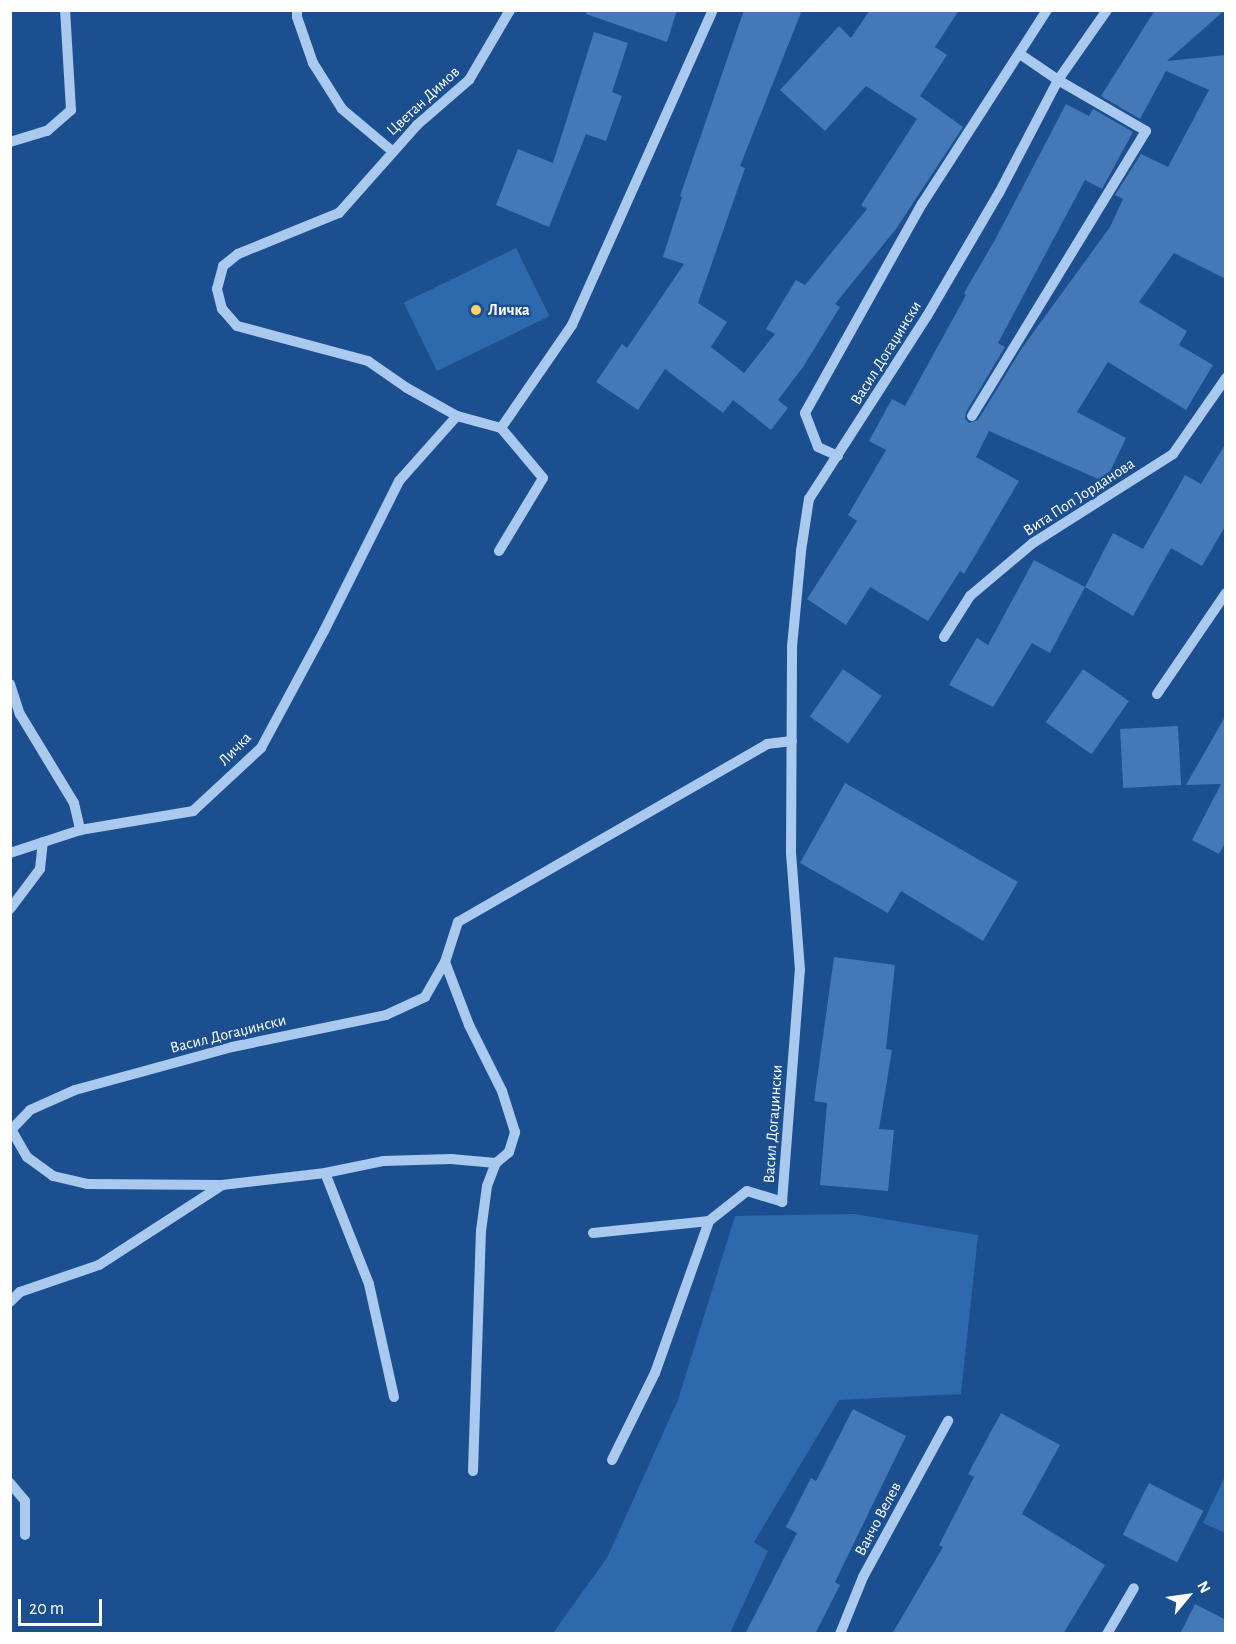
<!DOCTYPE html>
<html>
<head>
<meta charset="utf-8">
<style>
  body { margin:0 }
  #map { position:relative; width:1236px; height:1644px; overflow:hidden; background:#1b4f8f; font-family:"Alegreya Sans",sans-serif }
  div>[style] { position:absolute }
  .green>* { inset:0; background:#2e69ad; transform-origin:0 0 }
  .building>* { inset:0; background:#4478b7; transform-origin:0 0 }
  .minor>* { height:10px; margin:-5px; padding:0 5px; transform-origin:5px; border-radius:5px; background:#a9c9ee }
  .dots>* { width:16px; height:16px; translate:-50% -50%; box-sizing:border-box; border:3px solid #1b4f8f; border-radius:50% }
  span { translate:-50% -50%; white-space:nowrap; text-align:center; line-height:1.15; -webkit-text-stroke:4.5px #1b4f8f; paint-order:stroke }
  .street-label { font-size:16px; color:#fff }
  .poi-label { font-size:16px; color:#fff; font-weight:700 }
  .left { translate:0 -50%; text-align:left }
  .frame { position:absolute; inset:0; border:12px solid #fff; pointer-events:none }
  .north { position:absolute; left:1158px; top:1566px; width:60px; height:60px; -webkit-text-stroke:4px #1b4f8f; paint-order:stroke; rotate:61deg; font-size:16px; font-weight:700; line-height:24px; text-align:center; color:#fff }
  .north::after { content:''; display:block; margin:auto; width:21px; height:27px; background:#fff; clip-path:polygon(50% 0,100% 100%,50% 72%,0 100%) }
  .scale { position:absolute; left:18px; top:1599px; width:84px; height:27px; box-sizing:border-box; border:3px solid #fff; border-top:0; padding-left:8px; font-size:18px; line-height:21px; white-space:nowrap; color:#fff; -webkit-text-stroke:4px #1b4f8f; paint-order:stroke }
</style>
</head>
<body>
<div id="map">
  <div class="green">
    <i style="left:516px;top:248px;width:76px;height:125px;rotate:64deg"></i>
    <i style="clip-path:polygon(855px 1214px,978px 1235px,961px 1394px,839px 1400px,754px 1542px,768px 1551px,730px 1633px,553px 1633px,607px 1558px,678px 1400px,735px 1216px)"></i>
    <i style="clip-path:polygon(1225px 1476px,1225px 1533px,1203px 1523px)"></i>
  </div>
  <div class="building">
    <i style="clip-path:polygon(587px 10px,677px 10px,667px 42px,586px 14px)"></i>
    <i style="clip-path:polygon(744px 10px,802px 10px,740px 166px,745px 168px,698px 303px,727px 322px,711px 347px,744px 373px,775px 334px,766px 329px,796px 280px,805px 285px,867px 209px,861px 205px,917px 119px,866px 86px,825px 131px,780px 90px,839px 26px,851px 38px,870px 10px,959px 10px,935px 47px,947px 55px,920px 96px,963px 127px,896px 229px,835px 304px,840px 307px,803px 367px,778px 400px,788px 408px,771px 430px,733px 400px,723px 413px,665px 369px,638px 410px,596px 382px,622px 344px,627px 348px,684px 264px,663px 257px,682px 197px,680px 196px)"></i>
    <i style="clip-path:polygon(1155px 10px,1225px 10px,1167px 61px,1226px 55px,1226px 279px,1174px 253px,1139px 302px,1187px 331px,1179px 345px,1213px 365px,1186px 410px,1108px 362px,1077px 412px,1126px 438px,1105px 482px,989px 431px,976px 457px,1019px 481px,964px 574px,960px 571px,928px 621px,870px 587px,846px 625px,807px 599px,857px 521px,848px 515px,886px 450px,869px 441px,892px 399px,905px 406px,966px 295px,964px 293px,996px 238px,1066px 104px,1089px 116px,1093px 109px,1133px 132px,1102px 189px,1085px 180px,998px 343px,1005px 347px,966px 412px,965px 419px,969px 423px,978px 420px,1022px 348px,1110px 227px,1123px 199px,1115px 195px,1141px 154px,1168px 167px,1209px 90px,1166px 71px,1140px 119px,1101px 96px)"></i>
    <i style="clip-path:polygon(594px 32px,628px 43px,612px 92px,622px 96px,606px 141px,586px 134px,549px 227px,496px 205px,518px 149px,553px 163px)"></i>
    <i style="clip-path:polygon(1226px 443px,1226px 525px,1202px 566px,1171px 548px,1133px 616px,1085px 587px,1113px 533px,1143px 549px,1185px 475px,1201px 484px)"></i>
    <i style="clip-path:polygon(1034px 560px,1085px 587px,1050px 653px,1032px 643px,993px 707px,949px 685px,977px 638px,988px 645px)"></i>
    <i style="left:843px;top:669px;width:47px;height:58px;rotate:35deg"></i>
    <i style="left:1083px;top:669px;width:56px;height:65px;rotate:35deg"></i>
    <i style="clip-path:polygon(1226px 715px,1226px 841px,1219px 854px,1192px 840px,1221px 784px,1186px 785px)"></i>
    <i style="left:1178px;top:726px;width:59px;height:58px;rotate:87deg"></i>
    <i style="clip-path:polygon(845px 783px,1018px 882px,983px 941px,901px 891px,888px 913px,800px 863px)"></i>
    <i style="clip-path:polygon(834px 957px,895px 965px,886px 1049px,892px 1050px,879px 1129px,894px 1130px,888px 1191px,820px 1185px,827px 1103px,814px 1101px)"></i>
    <i style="clip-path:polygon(853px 1409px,906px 1436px,835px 1582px,840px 1585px,815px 1634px,745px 1634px,797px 1533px,786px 1527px,811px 1478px,816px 1481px)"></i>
    <i style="clip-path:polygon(1001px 1413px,1060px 1445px,1022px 1514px,1105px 1565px,1063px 1634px,892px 1634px,943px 1547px,939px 1545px,974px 1477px,968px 1474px)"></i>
    <i style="left:1149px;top:1483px;width:61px;height:58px;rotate:27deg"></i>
    <i style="clip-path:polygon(1195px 1604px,1226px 1620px,1226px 1634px,1180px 1634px)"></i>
  </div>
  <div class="minor">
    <i style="left:297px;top:10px;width:7px;rotate:90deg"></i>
    <i style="left:297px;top:17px;width:49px;rotate:70.8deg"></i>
    <i style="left:313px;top:63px;width:54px;rotate:57.8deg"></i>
    <i style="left:342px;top:109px;width:65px;rotate:40deg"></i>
    <i style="left:10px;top:142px;width:39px;rotate:-17deg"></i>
    <i style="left:47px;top:131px;width:32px;rotate:-41deg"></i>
    <i style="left:71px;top:110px;width:100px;rotate:-93.4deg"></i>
    <i style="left:972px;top:416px;width:334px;rotate:-58.6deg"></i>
    <i style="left:1146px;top:131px;width:102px;rotate:-149.9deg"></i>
    <i style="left:1058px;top:80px;width:46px;rotate:-145.6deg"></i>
    <i style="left:501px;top:428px;width:125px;rotate:-55.4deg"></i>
    <i style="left:572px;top:325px;width:345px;rotate:-65.9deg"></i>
    <i style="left:838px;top:456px;width:22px;rotate:-156deg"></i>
    <i style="left:818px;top:447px;width:36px;rotate:-111deg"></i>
    <i style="left:805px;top:413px;width:240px;rotate:-60.8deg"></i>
    <i style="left:922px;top:204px;width:231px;rotate:-57.2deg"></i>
    <i style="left:499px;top:551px;width:85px;rotate:-58.9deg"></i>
    <i style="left:543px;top:478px;width:65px;rotate:-130deg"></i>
    <i style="left:501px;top:428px;width:46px;rotate:-164.7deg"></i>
    <i style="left:457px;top:416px;width:57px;rotate:-150.8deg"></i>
    <i style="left:407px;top:388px;width:47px;rotate:-145.3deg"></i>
    <i style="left:368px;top:361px;width:136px;rotate:-165deg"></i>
    <i style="left:237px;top:326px;width:23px;rotate:-131deg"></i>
    <i style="left:222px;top:309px;width:21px;rotate:-104deg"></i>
    <i style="left:217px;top:289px;width:24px;rotate:-75deg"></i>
    <i style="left:223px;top:266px;width:19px;rotate:-39deg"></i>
    <i style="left:238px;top:254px;width:109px;rotate:-22.1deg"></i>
    <i style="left:339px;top:213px;width:118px;rotate:-48.4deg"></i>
    <i style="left:417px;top:125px;width:69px;rotate:-40.9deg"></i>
    <i style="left:469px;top:80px;width:81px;rotate:-59.6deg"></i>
    <i style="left:944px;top:637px;width:49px;rotate:-57.6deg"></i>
    <i style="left:970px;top:596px;width:82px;rotate:-40.1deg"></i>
    <i style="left:1033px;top:543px;width:166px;rotate:-32.4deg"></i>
    <i style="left:1173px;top:454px;width:93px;rotate:-55.1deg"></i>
    <i style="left:10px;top:684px;width:32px;rotate:72deg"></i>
    <i style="left:20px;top:714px;width:104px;rotate:58.8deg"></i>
    <i style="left:74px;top:803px;width:28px;rotate:77deg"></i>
    <i style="left:1157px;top:694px;width:122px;rotate:-55.7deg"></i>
    <i style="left:10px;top:853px;width:74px;rotate:-18.2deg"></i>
    <i style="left:80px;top:830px;width:115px;rotate:-9.5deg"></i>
    <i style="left:193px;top:811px;width:93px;rotate:-42.8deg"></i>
    <i style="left:261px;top:748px;width:133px;rotate:-61.7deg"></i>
    <i style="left:324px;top:631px;width:168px;rotate:-63.4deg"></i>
    <i style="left:399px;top:481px;width:87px;rotate:-48.3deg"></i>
    <i style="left:10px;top:909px;width:50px;rotate:-53.1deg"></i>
    <i style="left:40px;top:869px;width:27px;rotate:-84deg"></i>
    <i style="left:10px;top:1131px;width:29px;rotate:-46deg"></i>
    <i style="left:30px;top:1110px;width:49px;rotate:-24deg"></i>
    <i style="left:75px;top:1090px;width:163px;rotate:-15.3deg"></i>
    <i style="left:232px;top:1047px;width:157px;rotate:-11.7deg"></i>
    <i style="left:386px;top:1015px;width:43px;rotate:-24.8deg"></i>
    <i style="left:425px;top:997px;width:40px;rotate:-60.3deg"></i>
    <i style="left:12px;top:1131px;width:30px;rotate:60deg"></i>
    <i style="left:27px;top:1157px;width:32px;rotate:36deg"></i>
    <i style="left:53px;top:1176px;width:35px;rotate:13deg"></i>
    <i style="left:87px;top:1184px;width:134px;rotate:0.4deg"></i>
    <i style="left:593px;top:1233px;width:117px;rotate:-5.9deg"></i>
    <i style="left:10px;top:1302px;width:14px;rotate:-45deg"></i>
    <i style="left:20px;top:1292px;width:83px;rotate:-18.9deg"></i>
    <i style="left:99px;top:1265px;width:147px;rotate:-33deg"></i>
    <i style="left:222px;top:1185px;width:104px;rotate:-6.6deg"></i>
    <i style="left:394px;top:1397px;width:116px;rotate:-102.5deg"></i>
    <i style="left:369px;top:1284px;width:119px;rotate:-111.6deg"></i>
    <i style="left:325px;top:1173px;width:59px;rotate:-11.7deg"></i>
    <i style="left:383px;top:1161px;width:68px;rotate:-1.7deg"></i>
    <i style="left:451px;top:1159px;width:45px;rotate:5.1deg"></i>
    <i style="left:612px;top:1460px;width:97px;rotate:-63.7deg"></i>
    <i style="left:655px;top:1373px;width:161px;rotate:-70.4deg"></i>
    <i style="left:709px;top:1221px;width:48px;rotate:-38.3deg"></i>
    <i style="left:747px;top:1191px;width:37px;rotate:17deg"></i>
    <i style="left:782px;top:1202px;width:233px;rotate:-85.6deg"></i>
    <i style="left:800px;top:970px;width:117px;rotate:-94.4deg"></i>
    <i style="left:791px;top:853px;width:206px;rotate:-89.7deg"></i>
    <i style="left:792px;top:647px;width:96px;rotate:-84.6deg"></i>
    <i style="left:801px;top:551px;width:53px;rotate:-81.3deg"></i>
    <i style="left:809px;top:499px;width:218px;rotate:-57.2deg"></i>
    <i style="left:927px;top:316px;width:143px;rotate:-59.7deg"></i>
    <i style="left:999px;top:193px;width:127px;rotate:-62.4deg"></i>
    <i style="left:1058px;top:80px;width:85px;rotate:-55deg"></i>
    <i style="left:473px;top:1471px;width:240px;rotate:-88.1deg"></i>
    <i style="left:481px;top:1231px;width:45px;rotate:-82.4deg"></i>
    <i style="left:487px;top:1186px;width:25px;rotate:-69deg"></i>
    <i style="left:496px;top:1163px;width:17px;rotate:-40deg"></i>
    <i style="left:509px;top:1152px;width:21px;rotate:-73deg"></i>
    <i style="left:515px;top:1132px;width:43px;rotate:-107.6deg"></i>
    <i style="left:502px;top:1091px;width:74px;rotate:-116.6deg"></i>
    <i style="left:469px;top:1025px;width:67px;rotate:-110.9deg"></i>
    <i style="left:445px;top:962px;width:42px;rotate:-72deg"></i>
    <i style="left:458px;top:922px;width:357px;rotate:-29.9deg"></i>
    <i style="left:767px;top:744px;width:25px;rotate:-7deg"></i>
    <i style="left:10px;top:1483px;width:23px;rotate:50deg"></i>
    <i style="left:25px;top:1501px;width:34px;rotate:90deg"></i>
    <i style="left:840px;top:1634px;width:61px;rotate:-68deg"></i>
    <i style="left:863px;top:1577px;width:178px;rotate:-61.4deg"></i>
    <i style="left:1107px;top:1634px;width:53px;rotate:-59.6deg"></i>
  </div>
  <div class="dots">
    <i style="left:476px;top:310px;background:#ffd166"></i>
  </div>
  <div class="street-label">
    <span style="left:423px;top:101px;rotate:-43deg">Цветан Димов</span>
    <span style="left:886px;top:353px;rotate:-58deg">Васил Догаџински</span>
    <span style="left:1079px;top:497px;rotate:-33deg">Вита Поп Јорданова</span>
    <span style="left:235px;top:749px;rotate:-46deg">Личка</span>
    <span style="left:228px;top:1034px;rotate:-14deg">Васил Догаџински</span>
    <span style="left:773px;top:1124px;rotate:-86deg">Васил Догаџински</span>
    <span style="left:878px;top:1519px;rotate:-62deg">Ванчо Велев</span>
  </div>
  <div class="poi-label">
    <span class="left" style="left:488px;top:310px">Личка</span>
  </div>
  <div class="frame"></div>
  <div class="north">N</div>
  <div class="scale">20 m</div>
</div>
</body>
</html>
